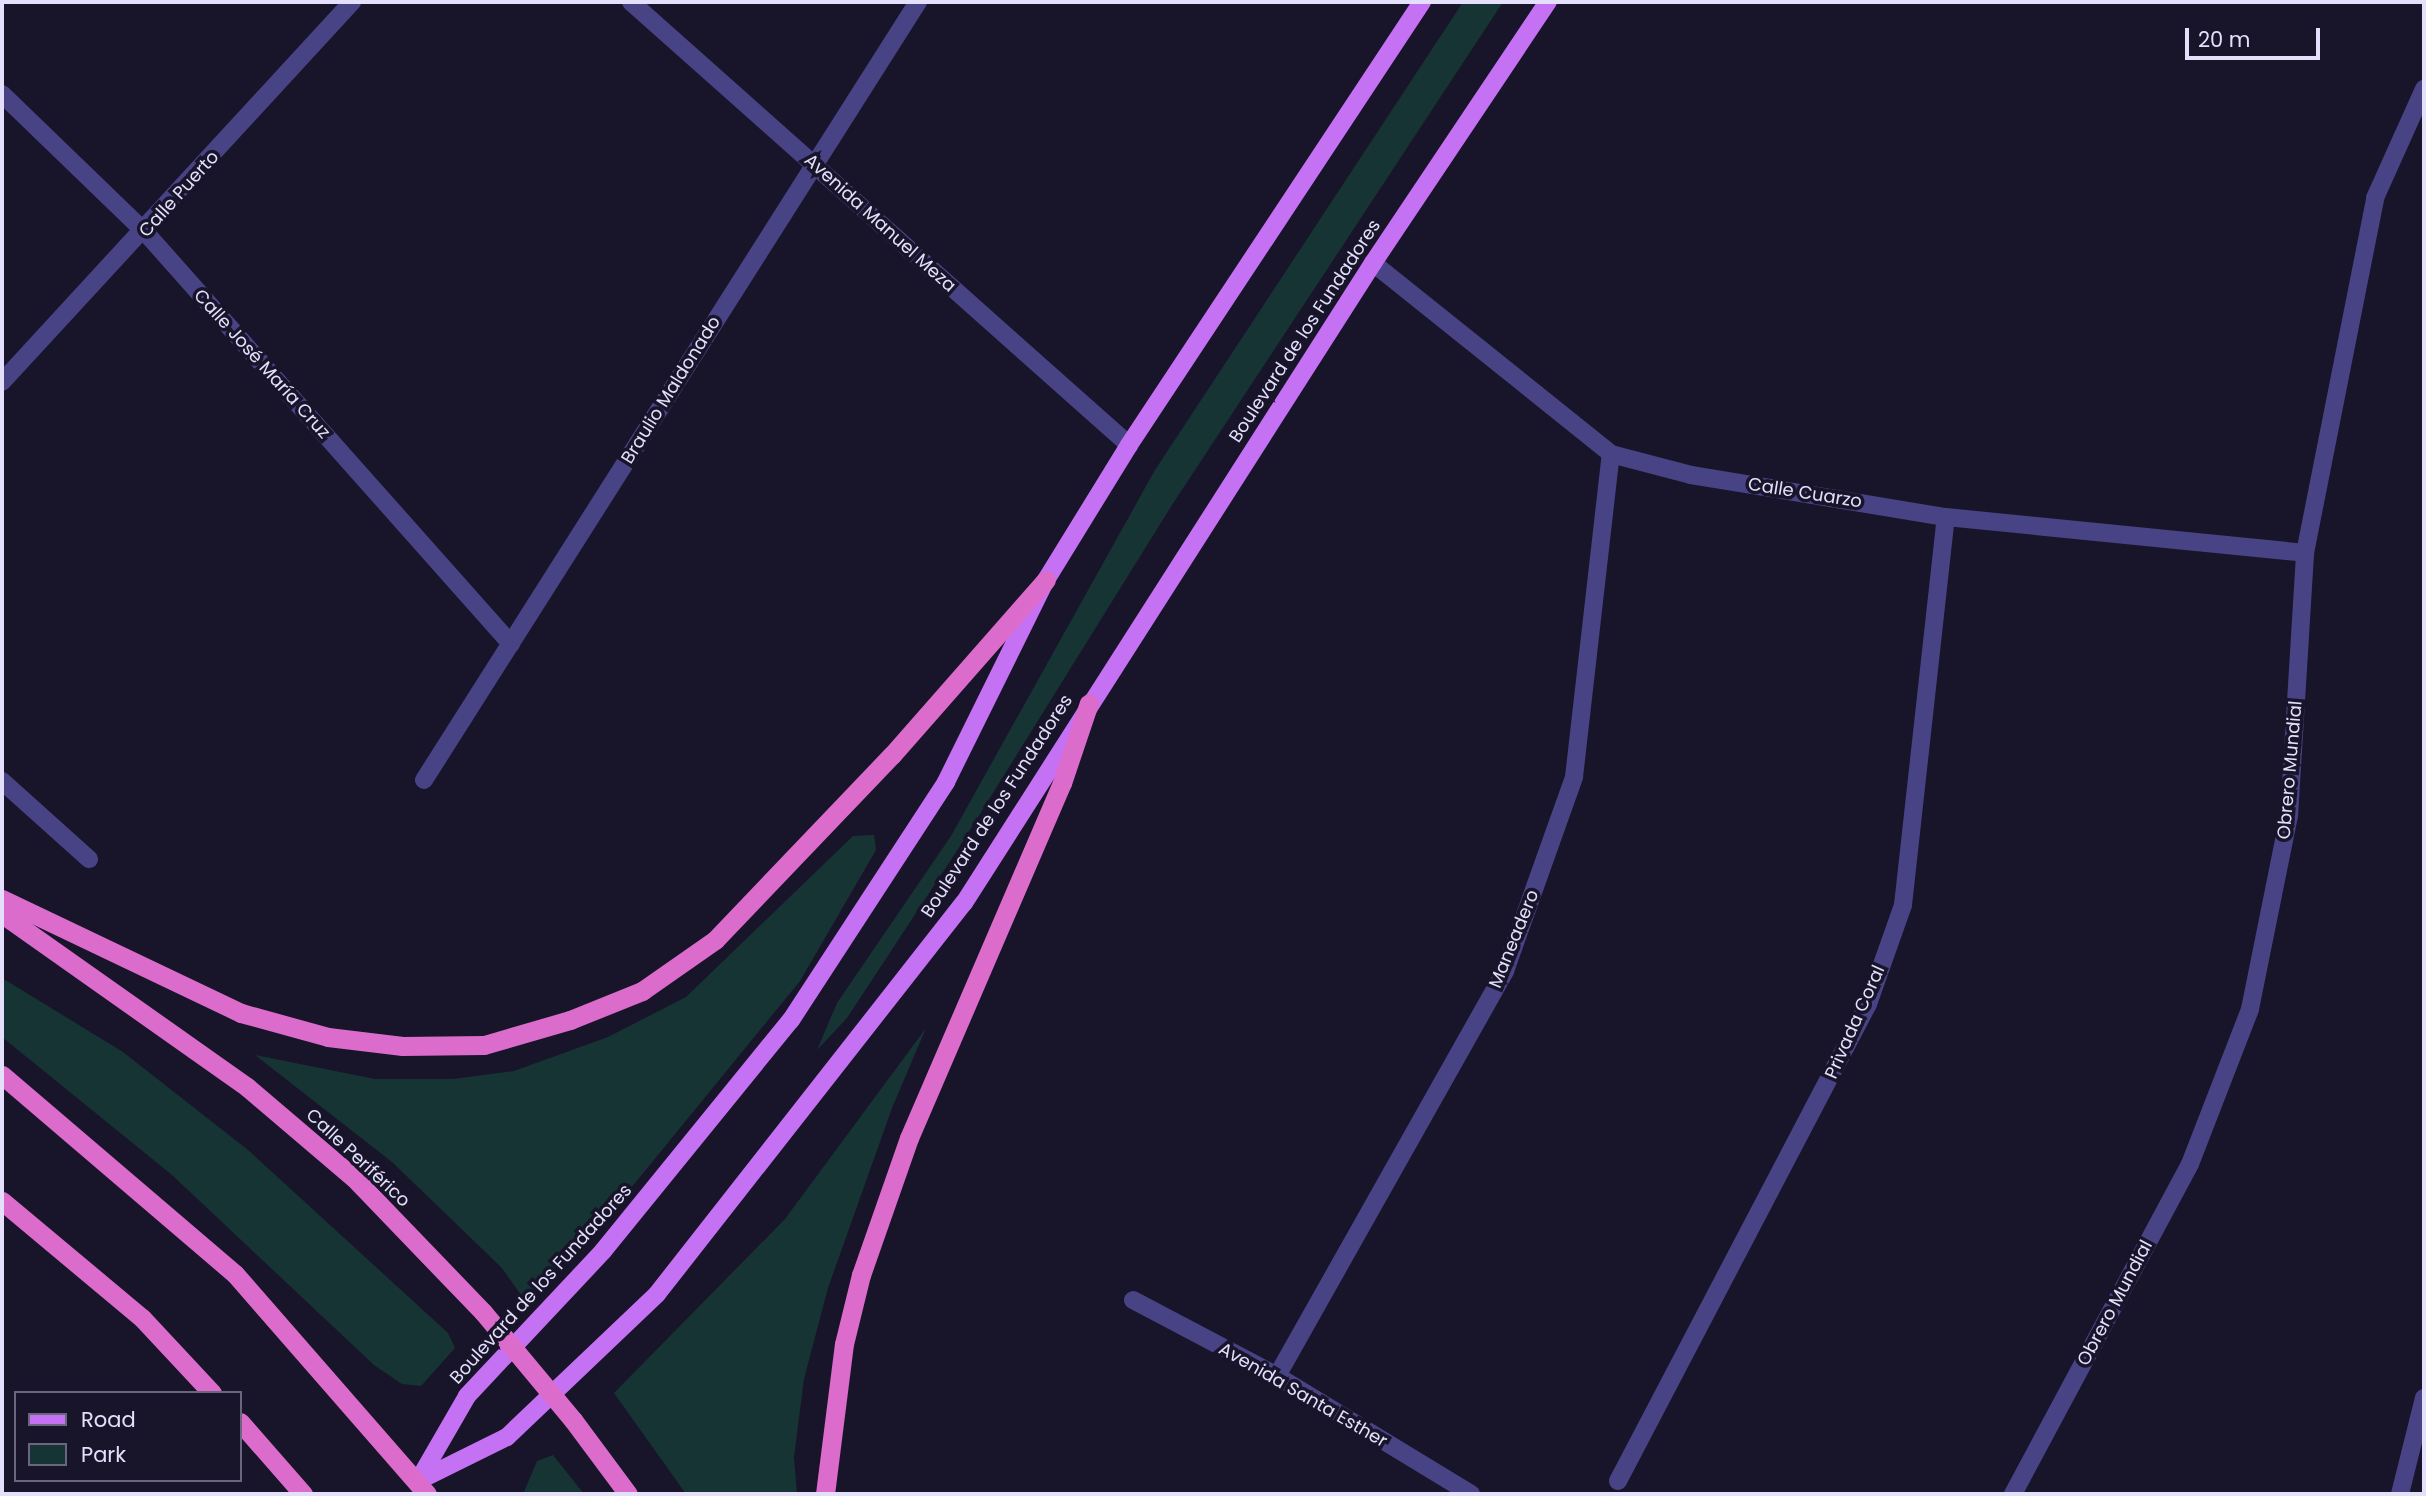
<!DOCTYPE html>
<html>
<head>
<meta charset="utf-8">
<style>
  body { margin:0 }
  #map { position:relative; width:2426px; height:1496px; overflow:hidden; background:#18142a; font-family:Poppins,sans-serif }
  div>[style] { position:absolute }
  .green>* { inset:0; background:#173434 }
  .minor>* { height:18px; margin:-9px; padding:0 9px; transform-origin:9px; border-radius:9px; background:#474385 }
  .primary>* { height:18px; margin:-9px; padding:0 9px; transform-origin:9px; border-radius:9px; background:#c571f3 }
  .trunk>* { height:19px; margin:-9.5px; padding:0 9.5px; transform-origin:9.5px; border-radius:9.5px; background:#dc6ccc }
  .trunk-bridge>* { height:19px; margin:-9.5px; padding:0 9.5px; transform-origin:9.5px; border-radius:9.5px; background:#dc6ccc }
  span { translate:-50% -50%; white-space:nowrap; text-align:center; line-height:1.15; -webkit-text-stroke:7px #18142a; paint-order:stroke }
  .street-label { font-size:18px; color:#e4e0fc }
  .frame { position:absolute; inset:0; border:4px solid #e4e0fc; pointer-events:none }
  .legend { position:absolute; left:14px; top:1391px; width:228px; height:91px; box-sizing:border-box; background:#18142a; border:2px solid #6a667e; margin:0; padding:9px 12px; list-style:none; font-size:21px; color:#e4e0fc }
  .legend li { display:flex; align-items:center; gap:14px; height:35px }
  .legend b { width:35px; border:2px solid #6a667e }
  .scale { position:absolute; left:2185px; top:28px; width:135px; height:32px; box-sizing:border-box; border:4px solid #e4e0fc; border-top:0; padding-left:9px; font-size:21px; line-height:24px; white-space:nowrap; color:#e4e0fc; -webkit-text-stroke:5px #18142a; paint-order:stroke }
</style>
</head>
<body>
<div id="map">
  <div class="green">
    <i style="clip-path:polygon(1463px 2px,1503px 2px,1172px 505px,960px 846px,847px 1018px,817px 1050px,837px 1003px,951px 836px,1155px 470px)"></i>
    <i style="clip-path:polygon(874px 835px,876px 850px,800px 981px,622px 1199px,525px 1301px,502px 1268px,392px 1162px,255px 1055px,375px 1079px,453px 1079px,514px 1071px,608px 1037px,686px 997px,853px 836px)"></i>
    <i style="clip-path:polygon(2px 978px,123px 1052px,248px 1150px,448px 1333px,455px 1348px,421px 1386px,402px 1384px,374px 1365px,172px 1175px,2px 1037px)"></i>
    <i style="clip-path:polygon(926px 1028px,892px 1108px,828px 1288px,804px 1379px,794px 1457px,797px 1494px,686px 1494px,614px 1393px,785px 1219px)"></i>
    <i style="clip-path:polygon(553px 1455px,584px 1494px,523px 1494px,537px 1461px)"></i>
  </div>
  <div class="minor">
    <i style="left:631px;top:2px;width:667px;rotate:41.65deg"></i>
    <i style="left:2px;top:94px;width:199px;rotate:44deg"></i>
    <i style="left:145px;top:232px;width:551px;rotate:48.38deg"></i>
    <i style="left:1373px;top:263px;width:305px;rotate:38.7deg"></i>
    <i style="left:1611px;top:454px;width:83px;rotate:14.7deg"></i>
    <i style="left:1691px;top:475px;width:258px;rotate:9.4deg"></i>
    <i style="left:1946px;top:517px;width:361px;rotate:5.7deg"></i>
    <i style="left:2px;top:382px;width:517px;rotate:-47.35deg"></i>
    <i style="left:424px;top:780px;width:922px;rotate:-57.59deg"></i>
    <i style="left:2px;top:781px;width:117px;rotate:41.9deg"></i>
    <i style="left:1133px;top:1300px;width:163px;rotate:27.8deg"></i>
    <i style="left:1277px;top:1376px;width:227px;rotate:31.3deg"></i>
    <i style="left:1277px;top:1376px;width:465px;rotate:-60.6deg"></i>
    <i style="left:1505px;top:971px;width:206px;rotate:-70.4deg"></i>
    <i style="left:1574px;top:777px;width:325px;rotate:-83.5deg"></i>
    <i style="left:1618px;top:1481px;width:539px;rotate:-62.34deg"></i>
    <i style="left:1868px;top:1004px;width:105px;rotate:-70.5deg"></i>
    <i style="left:1903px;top:905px;width:390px;rotate:-83.7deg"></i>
    <i style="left:2013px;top:1494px;width:374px;rotate:-61.8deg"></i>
    <i style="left:2190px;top:1164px;width:166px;rotate:-68.8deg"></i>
    <i style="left:2250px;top:1009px;width:197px;rotate:-78.6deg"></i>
    <i style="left:2289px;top:816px;width:263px;rotate:-86.5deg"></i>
    <i style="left:2305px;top:553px;width:362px;rotate:-78.8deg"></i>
    <i style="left:2375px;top:198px;width:120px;rotate:-65.8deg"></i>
    <i style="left:2400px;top:1494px;width:99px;rotate:-76deg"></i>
  </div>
  <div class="primary">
    <i style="left:418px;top:1481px;width:99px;rotate:-26.3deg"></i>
    <i style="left:507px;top:1437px;width:207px;rotate:-43.6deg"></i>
    <i style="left:657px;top:1294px;width:497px;rotate:-51.9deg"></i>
    <i style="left:964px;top:903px;width:760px;rotate:-57.42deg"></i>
    <i style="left:1373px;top:263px;width:314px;rotate:-56.2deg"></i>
    <i style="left:418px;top:1481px;width:98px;rotate:-60deg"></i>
    <i style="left:467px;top:1396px;width:199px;rotate:-46.8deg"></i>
    <i style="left:603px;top:1251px;width:298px;rotate:-50.9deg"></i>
    <i style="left:791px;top:1020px;width:284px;rotate:-56.9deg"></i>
    <i style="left:946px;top:782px;width:225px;rotate:-63.7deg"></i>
    <i style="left:1046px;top:580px;width:158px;rotate:-58.4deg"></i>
    <i style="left:1129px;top:445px;width:531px;rotate:-56.52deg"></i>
  </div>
  <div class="trunk">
    <i style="left:2px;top:899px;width:265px;rotate:25.5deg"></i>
    <i style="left:241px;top:1013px;width:90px;rotate:15.4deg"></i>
    <i style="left:328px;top:1037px;width:75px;rotate:6.9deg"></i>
    <i style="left:402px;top:1046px;width:82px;rotate:-0.7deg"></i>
    <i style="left:484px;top:1045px;width:90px;rotate:-16.2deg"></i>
    <i style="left:570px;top:1020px;width:78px;rotate:-21.9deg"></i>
    <i style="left:642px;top:991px;width:89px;rotate:-34.9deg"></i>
    <i style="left:715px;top:940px;width:256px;rotate:-46.3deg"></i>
    <i style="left:892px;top:755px;width:233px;rotate:-48.7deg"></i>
    <i style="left:2px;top:914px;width:300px;rotate:35.2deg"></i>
    <i style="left:247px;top:1087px;width:140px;rotate:40.4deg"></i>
    <i style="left:354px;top:1178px;width:186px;rotate:46.1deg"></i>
    <i style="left:2px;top:1075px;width:306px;rotate:40.5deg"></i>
    <i style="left:235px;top:1274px;width:292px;rotate:48.9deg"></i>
    <i style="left:2px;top:1201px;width:182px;rotate:39.9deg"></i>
    <i style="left:142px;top:1318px;width:103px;rotate:47deg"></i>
    <i style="left:573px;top:1420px;width:92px;rotate:53.4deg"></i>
    <i style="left:240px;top:1422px;width:96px;rotate:48.8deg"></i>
    <i style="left:825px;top:1494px;width:151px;rotate:-82.8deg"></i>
    <i style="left:844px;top:1344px;width:71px;rotate:-76.2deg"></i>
    <i style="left:861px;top:1275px;width:145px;rotate:-70.7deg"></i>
    <i style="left:909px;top:1138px;width:387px;rotate:-66.7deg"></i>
    <i style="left:1062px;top:783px;width:84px;rotate:-71.4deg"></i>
  </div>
  <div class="trunk-bridge">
    <i style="left:483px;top:1312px;width:141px;rotate:50.2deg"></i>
  </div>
  <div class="street-label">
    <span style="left:179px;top:194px;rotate:-48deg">Calle Puerto</span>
    <span style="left:880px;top:223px;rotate:42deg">Avenida Manuel Meza</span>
    <span style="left:1305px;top:331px;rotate:-57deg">Boulevard de los Fundadores</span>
    <span style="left:262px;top:364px;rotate:48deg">Calle José María Cruz</span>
    <span style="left:671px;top:390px;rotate:-58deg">Braulio Maldonado</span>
    <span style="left:1805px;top:493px;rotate:9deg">Calle Cuarzo</span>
    <span style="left:2290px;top:770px;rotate:-85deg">Obrero Mundial</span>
    <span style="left:997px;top:806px;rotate:-57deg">Boulevard de los Fundadores</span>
    <span style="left:1514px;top:939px;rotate:-68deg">Maneadero</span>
    <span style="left:1855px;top:1022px;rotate:-66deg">Privada Coral</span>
    <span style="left:358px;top:1158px;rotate:43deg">Calle Periférico</span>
    <span style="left:541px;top:1284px;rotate:-48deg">Boulevard de los Fundadores</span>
    <span style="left:2115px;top:1303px;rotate:-62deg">Obrero Mundial</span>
    <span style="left:1303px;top:1395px;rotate:30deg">Avenida Santa Esther</span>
  </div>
  <div class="frame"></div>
  <ul class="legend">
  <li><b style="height:9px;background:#c571f3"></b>Road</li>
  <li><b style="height:19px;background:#173434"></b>Park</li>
  </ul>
  <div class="scale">20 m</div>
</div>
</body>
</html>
